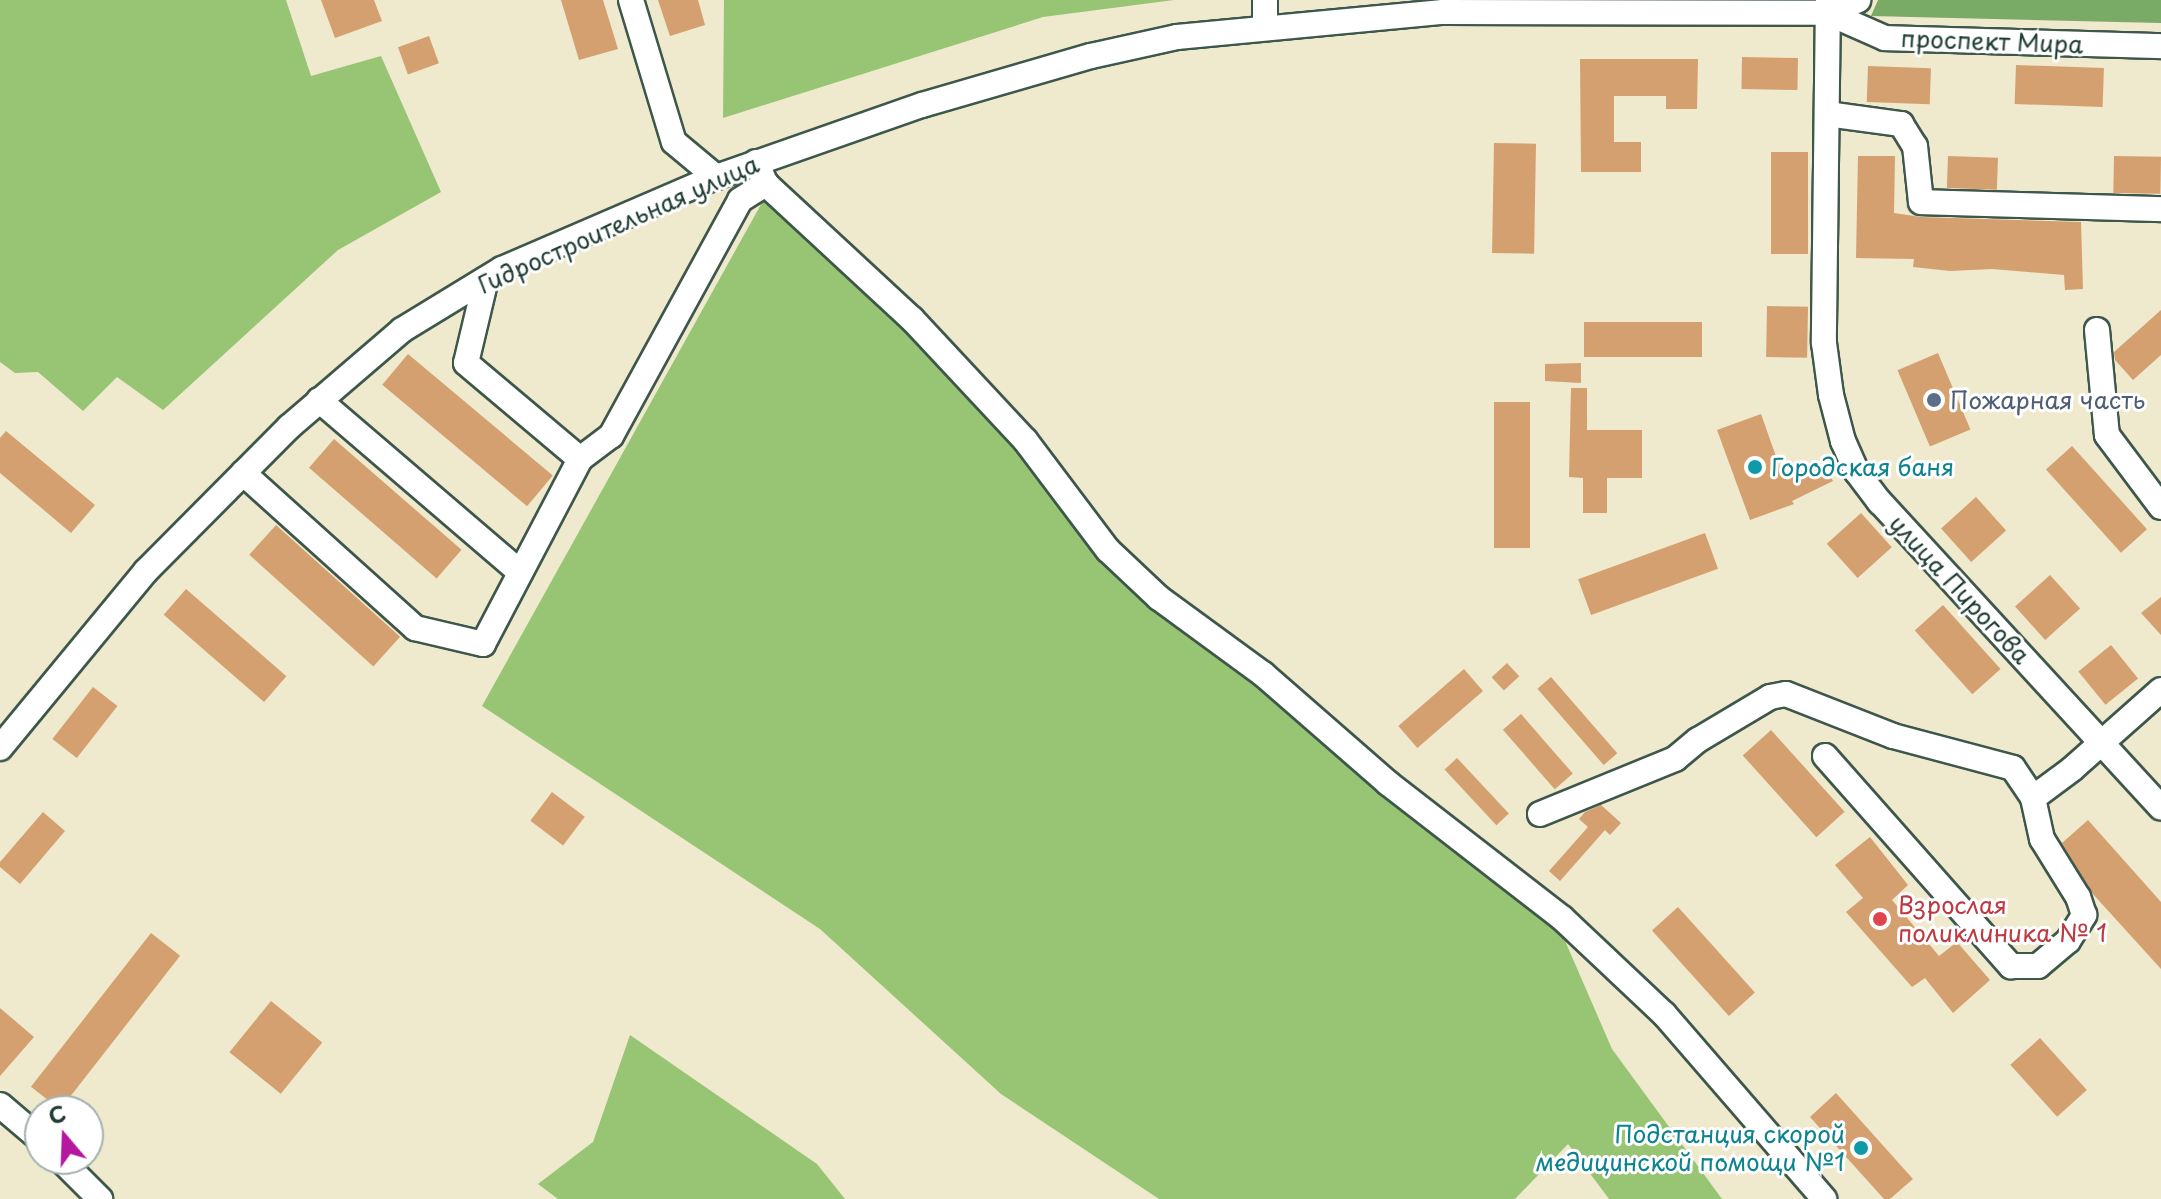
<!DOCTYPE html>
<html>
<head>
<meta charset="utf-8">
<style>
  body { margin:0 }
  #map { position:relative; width:2161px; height:1199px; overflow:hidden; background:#efe9ce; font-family:"Playpen Sans",sans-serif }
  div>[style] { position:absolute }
  .green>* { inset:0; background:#97c574 }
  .forest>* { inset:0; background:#79aa66 }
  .building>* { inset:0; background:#d4a06f; transform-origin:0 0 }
  .roads { filter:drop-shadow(2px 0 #3e574b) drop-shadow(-2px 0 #3e574b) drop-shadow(0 2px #3e574b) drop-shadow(0 -2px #3e574b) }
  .minor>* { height:24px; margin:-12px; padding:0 12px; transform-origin:12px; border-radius:12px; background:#fff }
  .dots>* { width:22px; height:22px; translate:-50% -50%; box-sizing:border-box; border:4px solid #fff; border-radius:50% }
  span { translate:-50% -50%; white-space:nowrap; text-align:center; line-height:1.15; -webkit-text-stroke:6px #fff; paint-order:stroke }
  .street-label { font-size:24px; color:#1f3d34 }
  .service-label { font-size:24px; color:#4e5e75 }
  .left { translate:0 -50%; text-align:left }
  .culture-label { font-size:24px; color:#0d838f }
  .right { translate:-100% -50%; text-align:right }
  .health-label { font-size:24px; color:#be3a42 }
  .north { position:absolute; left:24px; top:1095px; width:80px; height:80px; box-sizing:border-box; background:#fff; border:2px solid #a5b1ae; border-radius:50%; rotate:341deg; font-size:22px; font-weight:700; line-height:32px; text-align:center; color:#1f3d34 }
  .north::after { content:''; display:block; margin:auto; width:28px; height:36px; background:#b5179e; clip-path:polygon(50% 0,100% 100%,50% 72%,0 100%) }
</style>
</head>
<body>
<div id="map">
  <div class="green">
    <i style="clip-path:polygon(0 0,286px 0,311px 76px,381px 56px,441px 192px,338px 250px,163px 410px,117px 377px,83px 411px,38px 372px,15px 373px,0 362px)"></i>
    <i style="clip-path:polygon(724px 0,1174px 0,1043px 17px,723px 118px)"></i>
    <i style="clip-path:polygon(764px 199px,952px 377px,1137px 587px,1556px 920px,1612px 1049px,1722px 1199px,1609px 1199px,1568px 1144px,1515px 1199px,1159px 1199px,1001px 1094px,820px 929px,482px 706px)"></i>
    <i style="clip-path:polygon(630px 1035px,817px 1164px,845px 1199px,558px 1199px,538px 1184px,593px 1142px)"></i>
  </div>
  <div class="forest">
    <i style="clip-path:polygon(1878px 0,2161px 0,2161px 23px,1871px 16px)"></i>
  </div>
  <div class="building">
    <i style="clip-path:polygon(321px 0,374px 0,382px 21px,335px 38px)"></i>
    <i style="clip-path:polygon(561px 0,603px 0,618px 49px,579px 60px)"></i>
    <i style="clip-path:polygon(658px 0,698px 0,705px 25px,670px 36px)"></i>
    <i style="left:429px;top:36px;width:29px;height:33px;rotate:70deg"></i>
    <i style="left:1742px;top:57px;width:56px;height:32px;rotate:1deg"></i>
    <i style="clip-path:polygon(1580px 59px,1698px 59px,1697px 109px,1666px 109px,1666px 96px,1614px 96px,1614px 142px,1641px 142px,1641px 172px,1581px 172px)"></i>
    <i style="left:2016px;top:65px;width:88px;height:39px;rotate:2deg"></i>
    <i style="left:1868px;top:66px;width:63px;height:36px;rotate:2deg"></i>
    <i style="left:1494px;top:143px;width:42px;height:110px;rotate:1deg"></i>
    <i style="left:1771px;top:152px;width:37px;height:102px"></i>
    <i style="clip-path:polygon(1858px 156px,1895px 156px,1894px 213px,1921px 217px,2081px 222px,2083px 289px,2065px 290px,2064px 275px,1992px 269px,1950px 271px,1913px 267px,1914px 259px,1856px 258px)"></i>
    <i style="left:1948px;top:156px;width:50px;height:32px;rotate:2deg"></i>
    <i style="left:2114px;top:156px;width:47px;height:37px;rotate:1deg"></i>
    <i style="left:1767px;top:306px;width:41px;height:51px;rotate:1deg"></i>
    <i style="clip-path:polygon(2161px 310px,2161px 355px,2133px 380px,2115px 360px,2114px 352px)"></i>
    <i style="left:1584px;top:322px;width:118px;height:35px"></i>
    <i style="left:1938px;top:353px;width:83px;height:44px;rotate:67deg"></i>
    <i style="left:408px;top:354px;width:189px;height:40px;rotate:40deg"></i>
    <i style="clip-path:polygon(1581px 363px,1581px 383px,1545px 381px,1545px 364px)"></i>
    <i style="clip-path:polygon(1571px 388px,1587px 388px,1587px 430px,1642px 430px,1642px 478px,1607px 478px,1607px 513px,1583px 513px,1583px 478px,1569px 477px)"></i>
    <i style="left:1494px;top:402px;width:36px;height:146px"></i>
    <i style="clip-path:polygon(1761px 414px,1784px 479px,1823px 463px,1833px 481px,1792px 501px,1794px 504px,1750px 520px,1717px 430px)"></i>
    <i style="clip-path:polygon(6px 431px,95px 505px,71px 533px,0 473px,0 438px)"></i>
    <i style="left:334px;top:439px;width:169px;height:38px;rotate:41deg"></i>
    <i style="left:2072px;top:446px;width:112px;height:35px;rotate:48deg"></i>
    <i style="left:1976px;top:497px;width:45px;height:47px;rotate:48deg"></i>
    <i style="left:1861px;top:513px;width:46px;height:46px;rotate:48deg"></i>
    <i style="left:276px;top:525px;width:167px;height:40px;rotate:42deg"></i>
    <i style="left:1705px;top:533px;width:38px;height:135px;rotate:70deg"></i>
    <i style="left:2050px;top:575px;width:45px;height:47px;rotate:48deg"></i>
    <i style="left:186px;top:589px;width:133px;height:34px;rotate:41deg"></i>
    <i style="clip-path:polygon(2161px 597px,2161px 635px,2141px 613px)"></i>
    <i style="left:1943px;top:605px;width:86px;height:38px;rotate:48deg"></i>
    <i style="left:2111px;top:645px;width:43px;height:42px;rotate:51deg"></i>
    <i style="left:1507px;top:663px;width:18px;height:21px;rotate:47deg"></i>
    <i style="left:1464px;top:669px;width:29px;height:87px;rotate:49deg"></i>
    <i style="left:1551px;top:677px;width:101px;height:18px;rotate:49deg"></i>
    <i style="left:93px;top:687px;width:31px;height:66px;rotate:38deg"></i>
    <i style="left:1521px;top:714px;width:79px;height:24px;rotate:49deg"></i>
    <i style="left:1771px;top:730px;width:110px;height:38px;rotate:48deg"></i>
    <i style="left:1457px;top:758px;width:76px;height:17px;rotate:47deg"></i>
    <i style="left:552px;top:792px;width:41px;height:36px;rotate:37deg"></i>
    <i style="clip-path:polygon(1601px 805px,1621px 823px,1610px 835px,1605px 830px,1560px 881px,1549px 871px,1588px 827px,1579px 819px,1585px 812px)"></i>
    <i style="clip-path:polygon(43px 812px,65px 831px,20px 884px,0 867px,0 862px)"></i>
    <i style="clip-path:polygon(2088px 820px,2161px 902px,2161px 969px,2092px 893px,2062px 843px)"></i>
    <i style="clip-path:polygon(1870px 837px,1908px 885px,1892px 900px,1939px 956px,1957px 942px,1990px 980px,1953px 1013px,1925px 978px,1912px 987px,1846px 912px,1863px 898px,1835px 865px)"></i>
    <i style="left:1678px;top:907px;width:115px;height:35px;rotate:48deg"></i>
    <i style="left:151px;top:933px;width:37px;height:195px;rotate:38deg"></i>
    <i style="left:271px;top:1001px;width:66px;height:66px;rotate:39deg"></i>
    <i style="clip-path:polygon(0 1008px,34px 1037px,0 1076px)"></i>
    <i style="left:2040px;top:1038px;width:70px;height:40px;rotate:48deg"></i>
    <i style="clip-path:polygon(1836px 1093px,1913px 1179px,1890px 1199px,1884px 1199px,1810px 1117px)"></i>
  </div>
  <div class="roads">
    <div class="minor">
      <i style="left:631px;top:0;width:148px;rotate:73.2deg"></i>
      <i style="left:674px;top:142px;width:55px;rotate:39.8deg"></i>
      <i style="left:1828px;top:0;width:343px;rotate:90.7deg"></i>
      <i style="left:1824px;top:343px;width:52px;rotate:82.3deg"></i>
      <i style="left:1831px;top:395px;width:48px;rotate:75.4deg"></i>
      <i style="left:1843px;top:441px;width:34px;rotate:66deg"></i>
      <i style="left:1857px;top:472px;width:38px;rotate:53deg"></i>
      <i style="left:1880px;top:502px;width:415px;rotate:47.4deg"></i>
      <i style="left:1828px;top:13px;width:33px;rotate:-23deg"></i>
      <i style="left:1265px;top:27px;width:27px;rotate:-90deg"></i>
      <i style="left:1827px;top:114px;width:75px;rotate:7.7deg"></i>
      <i style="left:1901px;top:124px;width:26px;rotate:58deg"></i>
      <i style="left:1915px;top:146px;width:56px;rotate:83.9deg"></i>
      <i style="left:1921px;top:202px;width:240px;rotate:1.7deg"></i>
      <i style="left:756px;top:162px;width:24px;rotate:66deg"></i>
      <i style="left:766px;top:184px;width:199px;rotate:42.8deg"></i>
      <i style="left:912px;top:319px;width:166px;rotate:47deg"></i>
      <i style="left:1025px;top:440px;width:138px;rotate:53deg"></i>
      <i style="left:1108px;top:550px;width:70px;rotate:43.3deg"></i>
      <i style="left:1159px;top:598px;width:129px;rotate:36.2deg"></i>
      <i style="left:1263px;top:674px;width:166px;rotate:41.1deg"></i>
      <i style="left:1388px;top:783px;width:220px;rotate:37.8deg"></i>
      <i style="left:1562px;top:918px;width:140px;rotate:43.3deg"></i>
      <i style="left:1664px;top:1014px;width:245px;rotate:49.1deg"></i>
      <i style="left:486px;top:279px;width:86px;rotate:103.4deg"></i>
      <i style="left:466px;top:363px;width:149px;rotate:40.1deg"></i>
      <i style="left:2097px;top:330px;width:105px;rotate:84.6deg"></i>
      <i style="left:2107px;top:435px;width:90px;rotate:53.1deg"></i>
      <i style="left:319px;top:400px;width:265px;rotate:40.6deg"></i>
      <i style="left:243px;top:473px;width:232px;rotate:42deg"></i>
      <i style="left:415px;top:628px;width:70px;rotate:13.2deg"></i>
      <i style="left:483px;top:644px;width:209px;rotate:-62.3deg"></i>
      <i style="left:580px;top:459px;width:39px;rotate:-37deg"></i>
      <i style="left:611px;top:436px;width:269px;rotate:-61.3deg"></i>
      <i style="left:740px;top:200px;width:31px;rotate:-32deg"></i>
      <i style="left:0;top:748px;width:229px;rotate:-50.5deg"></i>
      <i style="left:146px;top:571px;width:203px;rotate:-45.2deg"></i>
      <i style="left:289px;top:427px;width:149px;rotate:-40.6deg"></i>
      <i style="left:402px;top:330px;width:117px;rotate:-31.4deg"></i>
      <i style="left:502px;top:269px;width:233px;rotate:-23.3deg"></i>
      <i style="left:716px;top:177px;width:218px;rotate:-19.3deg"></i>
      <i style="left:922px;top:105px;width:176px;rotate:-16.2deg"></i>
      <i style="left:1091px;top:56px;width:88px;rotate:-12.5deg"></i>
      <i style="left:1177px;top:37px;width:267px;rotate:-5.4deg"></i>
      <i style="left:1443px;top:12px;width:385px;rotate:0.1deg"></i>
      <i style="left:1828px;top:13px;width:62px;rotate:23.7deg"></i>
      <i style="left:1885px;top:38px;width:276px;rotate:1.7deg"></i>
      <i style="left:1825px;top:756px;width:281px;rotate:48.5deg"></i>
      <i style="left:2011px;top:966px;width:27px"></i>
      <i style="left:2038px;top:966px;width:39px;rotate:-40deg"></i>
      <i style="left:2068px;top:941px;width:31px;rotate:-58deg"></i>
      <i style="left:2084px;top:915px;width:19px;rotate:-108deg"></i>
      <i style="left:2078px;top:897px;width:68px;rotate:-121.8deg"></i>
      <i style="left:2042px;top:839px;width:42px;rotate:-102.4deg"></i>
      <i style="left:1540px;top:814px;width:146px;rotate:-22.2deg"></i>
      <i style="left:1675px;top:759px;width:30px;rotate:-40deg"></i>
      <i style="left:1698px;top:740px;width:84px;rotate:-30.8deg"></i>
      <i style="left:1770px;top:697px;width:16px;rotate:-11deg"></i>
      <i style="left:1786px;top:694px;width:115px;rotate:21.4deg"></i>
      <i style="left:1893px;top:736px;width:124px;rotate:14.9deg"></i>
      <i style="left:2013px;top:768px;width:36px;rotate:56deg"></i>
      <i style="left:2033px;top:798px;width:49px;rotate:-36.6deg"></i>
      <i style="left:2072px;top:769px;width:119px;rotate:-41.6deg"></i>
      <i style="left:0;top:1105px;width:52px;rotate:40.4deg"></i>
      <i style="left:60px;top:1159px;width:57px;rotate:45deg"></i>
    </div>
  </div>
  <div class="dots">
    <i style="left:1934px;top:400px;background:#5c6f8a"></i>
    <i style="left:1755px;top:467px;background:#0f9aa8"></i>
    <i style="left:1880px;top:919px;background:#e0444e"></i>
    <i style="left:1861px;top:1148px;background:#0f9aa8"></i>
  </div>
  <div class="street-label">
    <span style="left:1992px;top:41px;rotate:2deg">проспект Мира</span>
    <span style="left:618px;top:224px;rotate:-24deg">Гидростроительная улица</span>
    <span style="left:1960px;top:589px;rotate:47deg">улица Пирогова</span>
  </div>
  <div class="service-label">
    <span class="left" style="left:1950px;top:400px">Пожарная часть</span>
  </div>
  <div class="culture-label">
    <span class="left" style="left:1771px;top:467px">Городская баня</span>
    <span class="right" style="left:1845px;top:1148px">Подстанция скорой<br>медицинской помощи №1</span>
  </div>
  <div class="health-label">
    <span class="left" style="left:1898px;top:919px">Взрослая<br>поликлиника № 1</span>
  </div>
  <div class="north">С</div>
</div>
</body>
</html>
